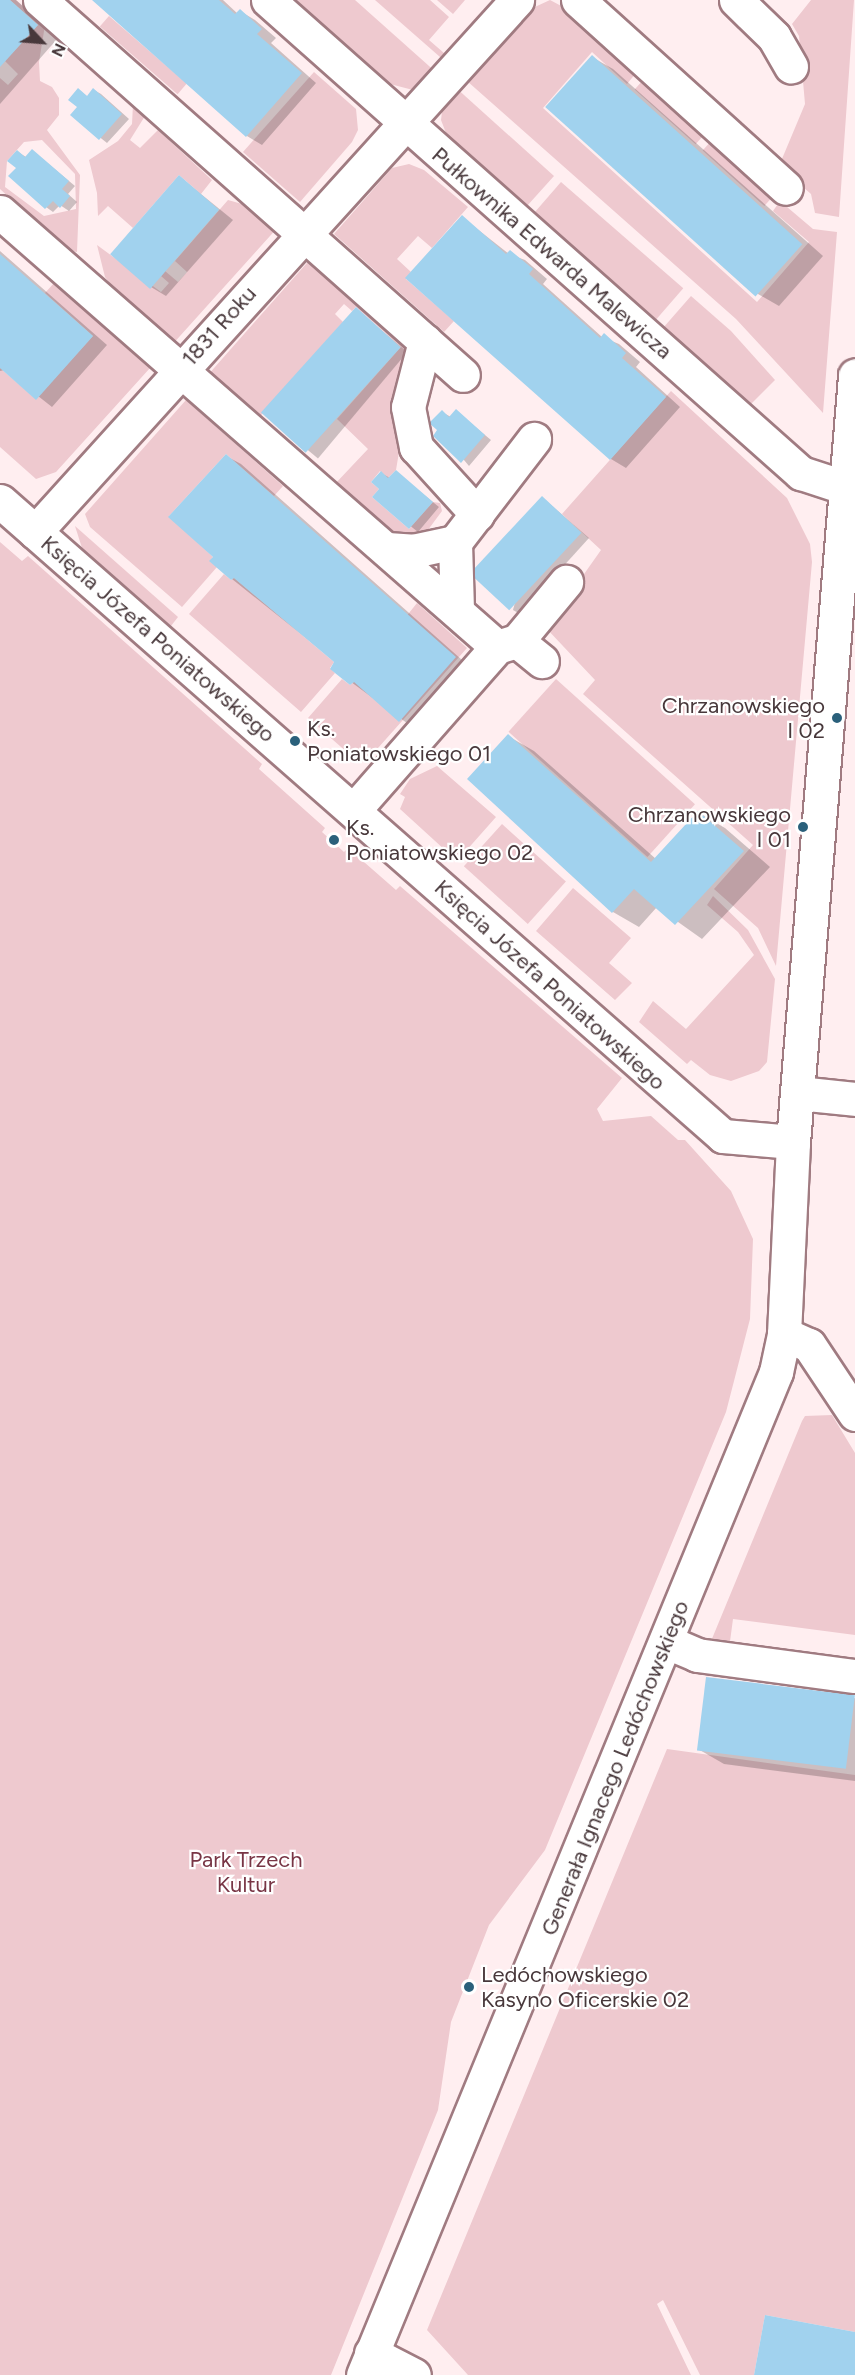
<!DOCTYPE html>
<html>
<head>
<meta charset="utf-8">
<style>
  body { margin:0 }
  #map { position:relative; width:855px; height:2375px; overflow:hidden; background:#ffeef0; font-family:Figtree,sans-serif }
  div>[style] { position:absolute }
  .green>* { inset:0; background:#eec9cf; transform-origin:0 0 }
  .shadow>* { inset:0; background:#0003; transform-origin:0 0 }
  .building>* { inset:0; background:#a1d2ee; transform-origin:0 0 }
  .roads { filter:drop-shadow(2px 0 #a07b81) drop-shadow(-2px 0 #a07b81) drop-shadow(0 2px #a07b81) drop-shadow(0 -2px #a07b81) }
  .minor>* { height:33px; margin:-16.5px; padding:0 16.5px; transform-origin:16.5px; border-radius:16.5px; background:#fff }
  .dots>* { width:16px; height:16px; translate:-50% -50%; box-sizing:border-box; border:3px solid #fff; border-radius:50% }
  span { translate:-50% -50%; white-space:nowrap; text-align:center; line-height:1.15; -webkit-text-stroke:4.5px #fff; paint-order:stroke }
  .street-label { font-size:22px; color:#48383b }
  .poi-label { font-size:22px; color:#48383b }
  .right { translate:-100% -50%; text-align:right }
  .left { translate:0 -50%; text-align:left }
  .park-label { font-size:22px; color:#783545 }
  .north { position:absolute; left:12px; top:12px; width:60px; height:60px; -webkit-text-stroke:4px #fff; paint-order:stroke; rotate:116deg; font-size:16px; font-weight:700; line-height:24px; text-align:center; color:#48383b }
  .north::after { content:''; display:block; margin:auto; width:21px; height:27px; background:#48383b; clip-path:polygon(50% 0,100% 100%,50% 72%,0 100%) }
</style>
</head>
<body>
<div id="map">
  <div class="green">
    <i style="clip-path:polygon(evenodd,10px 0,16px 0,45px 25px,39px 62px,40px 81px,52px 87px,59px 98px,59px 115px,47px 130px,80px 175px,77px 252px,66px 250px,0 189px,0 78px,8px 85px,18px 74px,5px 61px,38px 25px,10px 0,42px 140px,75px 174px,76px 209px,44px 216px,5px 187px,7px 161px,24px 142px,42px 140px)"></i>
    <i style="clip-path:polygon(295px 0,355px 0,438px 74px,424px 87px,413px 90px,390px 84px)"></i>
    <i style="clip-path:polygon(375px 0,430px 0,449px 17px,429px 40px,452px 60px,448px 64px)"></i>
    <i style="clip-path:polygon(437px 0,465px 0,453px 14px)"></i>
    <i style="clip-path:polygon(550px 0,565px 8px,636px 73px,627px 84px,592px 52px,543px 108px,757px 302px,809px 242px,773px 211px,780px 201px,813px 229px,837px 232px,823px 413px,736px 319px,467px 81px,466px 75px,524px 12px)"></i>
    <i style="clip-path:polygon(811px 0,854px 0,839px 217px,815px 213px,811px 194px,779px 166px,805px 104px,799px 36px,792px 24px)"></i>
    <i style="left:109px;top:16px;width:103px;height:14px;rotate:41deg"></i>
    <i style="clip-path:polygon(314px 72px,356px 109px,358px 130px,352px 142px,300px 202px,243px 152px)"></i>
    <i style="left:644px;top:79px;width:82px;height:14px;rotate:42deg"></i>
    <i style="clip-path:polygon(454px 86px,554px 176px,527px 206px,446px 133px,441px 120px,443px 103px)"></i>
    <i style="clip-path:polygon(133px 104px,145px 116px,130px 140px,140px 148px,158px 130px,212px 180px,201px 194px,179px 175px,133px 228px,108px 206px,98px 216px,97px 193px,89px 160px,118px 141px,132px 124px)"></i>
    <i style="left:712px;top:140px;width:83px;height:14px;rotate:42deg"></i>
    <i style="clip-path:polygon(409px 164px,424px 170px,468px 207px,432px 248px,418px 236px,397px 259px,411px 272px,406px 279px,454px 321px,444px 332px,334px 234px,392px 168px)"></i>
    <i style="left:561px;top:182px;width:162px;height:41px;rotate:41deg"></i>
    <i style="clip-path:polygon(228px 200px,260px 209px,279px 226px,171px 346px,120px 297px,105px 277px,97px 245px,161px 292px,169px 283px,161px 276px,165px 271px,178px 282px,187px 272px,175px 261px)"></i>
    <i style="clip-path:polygon(314px 255px,407px 346px,403px 372px,393px 393px,401px 440px,396px 470px,388px 478px,380px 471px,371px 482px,379px 489px,372px 497px,409px 529px,433px 502px,440px 503px,442px 511px,422px 538px,391px 539px,334px 485px,368px 449px,337px 419px,401px 347px,356px 307px,352px 311px,344px 304px,335px 314px,343px 322px,257px 420px,207px 376px)"></i>
    <i style="clip-path:polygon(54px 283px,150px 368px,56px 472px,36px 479px,0 447px,0 368px,36px 399px,93px 336px,45px 293px)"></i>
    <i style="clip-path:polygon(691px 296px,731px 331px,775px 380px,750px 405px,663px 328px)"></i>
    <i style="clip-path:polygon(671px 391px,787px 498px,810px 544px,812px 562px,776px 966px,758px 928px,714px 889px,753px 845px,583px 694px,595px 680px,546px 628px,601px 550px,562px 514px)"></i>
    <i style="clip-path:polygon(186px 400px,283px 486px,274px 496px,226px 454px,169px 516px,213px 557px,210px 561px,217px 567px,182px 607px,90px 527px,85px 514px)"></i>
    <i style="clip-path:polygon(75px 526px,178px 617px,171px 626px,82px 548px)"></i>
    <i style="clip-path:polygon(0 542px,22px 561px,28px 556px,262px 764px,259px 769px,325px 828px,322px 832px,344px 852px,348px 848px,396px 890px,400px 886px,622px 1078px,597px 1109px,603px 1121px,651px 1116px,678px 1140px,685px 1140px,731px 1191px,753px 1239px,750px 1319px,726px 1412px,545px 1850px,489px 1925px,451px 2022px,438px 2110px,331px 2375px,0 2375px)"></i>
    <i style="clip-path:polygon(224px 574px,231px 580px,234px 578px,334px 662px,330px 668px,335px 673px,301px 712px,189px 614px)"></i>
    <i style="clip-path:polygon(417px 603px,467px 648px,370px 757px,357px 761px,308px 718px,342px 679px,350px 685px,354px 682px)"></i>
    <i style="left:556px;top:679px;width:187px;height:71px;rotate:42deg"></i>
    <i style="clip-path:polygon(437px 766px,496px 817px,457px 861px,400px 809px,405px 797px,400px 794px,410px 779px)"></i>
    <i style="left:502px;top:824px;width:86px;height:57px;rotate:42deg"></i>
    <i style="clip-path:polygon(573px 888px,631px 938px,609px 963px,632px 983px,615px 1000px,536px 931px)"></i>
    <i style="clip-path:polygon(713px 896px,748px 930px,775px 979px,767px 1062px,759px 1071px,731px 1081px,710px 1075px,691px 1060px,687px 1064px,639px 1022px,653px 1001px,686px 1029px,754px 955px,738px 932px,707px 905px)"></i>
    <i style="clip-path:polygon(832px 1415px,855px 1453px,855px 1635px,733px 1619px,729px 1649px,709px 1646px,802px 1421px,805px 1416px)"></i>
    <i style="clip-path:polygon(667px 1749px,855px 1775px,855px 2332px,765px 2315px,754px 2375px,700px 2375px,663px 2300px,657px 2304px,691px 2375px,468px 2375px,427px 2330px)"></i>
  </div>
  <div class="shadow">
    <i style="clip-path:polygon(0 0,16px 0,58px 38px,0 104px)"></i>
    <i style="clip-path:polygon(94px 0,223px 0,238px 14px,240px 11px,255px 20px,276px 38px,271px 43px,316px 83px,262px 145px,247px 136px)"></i>
    <i style="clip-path:polygon(592px 57px,613px 69px,823px 256px,779px 306px,758px 294px)"></i>
    <i style="clip-path:polygon(79px 90px,88px 97px,94px 90px,101px 94px,129px 119px,107px 143px,72px 115px,79px 107px)"></i>
    <i style="clip-path:polygon(33px 151px,75px 186px,68px 194px,77px 202px,69px 211px,60px 205px,53px 212px,46px 207px,18px 168px,18px 152px,26px 157px)"></i>
    <i style="clip-path:polygon(180px 177px,233px 220px,166px 296px,151px 287px)"></i>
    <i style="clip-path:polygon(462px 217px,509px 254px,525px 260px,547px 279px,543px 284px,602px 337px,619px 344px,640px 362px,636px 367px,680px 407px,626px 468px,611px 459px,407px 278px)"></i>
    <i style="clip-path:polygon(0 251px,107px 345px,52px 407px,5px 370px,0 371px)"></i>
    <i style="left:356px;top:309px;width:67px;height:139px;rotate:40deg"></i>
    <i style="clip-path:polygon(456px 411px,491px 440px,469px 466px,439px 430px,442px 412px,451px 417px)"></i>
    <i style="clip-path:polygon(226px 456px,241px 464px,470px 667px,415px 729px,332px 668px,336px 662px,232px 579px,215px 556px)"></i>
    <i style="clip-path:polygon(396px 472px,439px 507px,418px 532px,374px 497px,381px 489px,381px 473px,390px 478px)"></i>
    <i style="clip-path:polygon(543px 498px,589px 538px,520px 614px,513px 610px)"></i>
    <i style="clip-path:polygon(508px 736px,534px 751px,656px 859px,699px 813px,725px 828px,770px 867px,702px 939px,657px 907px,639px 927px,613px 912px)"></i>
    <i style="clip-path:polygon(855px 1698px,855px 1781px,724px 1764px,698px 1749px)"></i>
  </div>
  <div class="building">
    <i style="clip-path:polygon(0 0,10px 0,38px 25px,0 67px)"></i>
    <i style="clip-path:polygon(92px 0,219px 0,235px 14px,240px 9px,262px 29px,257px 34px,302px 73px,246px 137px)"></i>
    <i style="left:592px;top:55px;width:283px;height:70px;rotate:42deg"></i>
    <i style="clip-path:polygon(78px 88px,87px 96px,93px 88px,122px 114px,99px 140px,70px 115px,77px 107px,68px 100px)"></i>
    <i style="clip-path:polygon(32px 149px,69px 181px,62px 189px,70px 196px,60px 208px,53px 201px,45px 209px,8px 176px,16px 168px,7px 161px,17px 150px,25px 157px)"></i>
    <i style="left:179px;top:175px;width:53px;height:105px;rotate:41deg"></i>
    <i style="clip-path:polygon(462px 215px,506px 254px,510px 250px,533px 269px,529px 274px,600px 338px,604px 333px,626px 353px,622px 358px,666px 397px,610px 460px,405px 278px)"></i>
    <i style="clip-path:polygon(0 254px,93px 336px,36px 400px,0 368px)"></i>
    <i style="left:356px;top:307px;width:60px;height:142px;rotate:42deg"></i>
    <i style="clip-path:polygon(456px 409px,485px 435px,461px 463px,433px 436px,437px 430px,429px 423px,442px 410px,449px 417px)"></i>
    <i style="clip-path:polygon(226px 454px,456px 657px,399px 722px,354px 682px,350px 685px,330px 669px,334px 662px,234px 578px,231px 580px,209px 561px,213px 557px,168px 517px)"></i>
    <i style="clip-path:polygon(396px 470px,433px 502px,409px 529px,372px 497px,379px 489px,371px 482px,381px 471px,388px 478px)"></i>
    <i style="left:542px;top:496px;width:54px;height:106px;rotate:43deg"></i>
    <i style="clip-path:polygon(508px 734px,651px 862px,698px 811px,744px 851px,675px 925px,634px 889px,612px 913px,467px 779px)"></i>
    <i style="left:706px;top:1677px;width:150px;height:74px;rotate:7deg"></i>
    <i style="clip-path:polygon(765px 2315px,855px 2332px,855px 2375px,754px 2375px)"></i>
  </div>
  <div class="roads">
    <div class="minor">
      <i style="left:40px;top:0;width:565px;rotate:41.56deg"></i>
      <i style="left:268px;top:0;width:713px;rotate:41.59deg"></i>
      <i style="left:801px;top:473px;width:48px;rotate:18.1deg"></i>
      <i style="left:578px;top:0;width:280px;rotate:42.1deg"></i>
      <i style="left:736px;top:0;width:53px;rotate:44.2deg"></i>
      <i style="left:774px;top:37px;width:34px;rotate:60deg"></i>
      <i style="left:0;top:212px;width:660px;rotate:41.19deg"></i>
      <i style="left:497px;top:647px;width:217px;rotate:131.3deg"></i>
      <i style="left:425px;top:341px;width:68px;rotate:104.4deg"></i>
      <i style="left:408px;top:407px;width:41px;rotate:78.7deg"></i>
      <i style="left:416px;top:447px;width:91px;rotate:47.7deg"></i>
      <i style="left:0;top:501px;width:962px;rotate:41.29deg"></i>
      <i style="left:723px;top:1136px;width:70px;rotate:4.9deg"></i>
      <i style="left:35px;top:532px;width:718px;rotate:-47.82deg"></i>
      <i style="left:387px;top:549px;width:26px;rotate:4deg"></i>
      <i style="left:413px;top:551px;width:43px;rotate:-12.1deg"></i>
      <i style="left:457px;top:610px;width:68px;rotate:-91.7deg"></i>
      <i style="left:455px;top:542px;width:130px;rotate:-52.5deg"></i>
      <i style="left:517px;top:641px;width:32px;rotate:39deg"></i>
      <i style="left:497px;top:647px;width:21px;rotate:-17deg"></i>
      <i style="left:517px;top:641px;width:77px;rotate:-50.3deg"></i>
      <i style="left:798px;top:1093px;width:57px;rotate:6deg"></i>
      <i style="left:784px;top:1334px;width:27px;rotate:24deg"></i>
      <i style="left:809px;top:1345px;width:83px;rotate:56.3deg"></i>
      <i style="left:667px;top:1642px;width:33px;rotate:23deg"></i>
      <i style="left:697px;top:1655px;width:159px;rotate:7.6deg"></i>
      <i style="left:371px;top:2353px;width:48px;rotate:27.1deg"></i>
      <i style="left:363px;top:2375px;width:1085px;rotate:-67.62deg"></i>
      <i style="left:776px;top:1372px;width:39px;rotate:-78deg"></i>
      <i style="left:784px;top:1334px;width:192px;rotate:-87.3deg"></i>
      <i style="left:793px;top:1142px;width:769px;rotate:-85.37deg"></i>
    </div>
  </div>
  <div class="dots">
    <i style="left:837px;top:718px;background:#2a607b"></i>
    <i style="left:295px;top:741px;background:#2a607b"></i>
    <i style="left:803px;top:827px;background:#2a607b"></i>
    <i style="left:334px;top:840px;background:#2a607b"></i>
    <i style="left:469px;top:1987px;background:#2a607b"></i>
  </div>
  <div class="street-label">
    <span style="left:552px;top:253px;rotate:41deg">Pułkownika Edwarda Malewicza</span>
    <span style="left:219px;top:326px;rotate:-48deg">1831 Roku</span>
    <span style="left:158px;top:639px;rotate:41deg">Księcia Józefa Poniatowskiego</span>
    <span style="left:550px;top:985px;rotate:42deg">Księcia Józefa Poniatowskiego</span>
    <span style="left:615px;top:1768px;rotate:-68deg">Generała Ignacego Ledóchowskiego</span>
  </div>
  <div class="poi-label">
    <span class="right" style="left:825px;top:718px">Chrzanowskiego<br>I 02</span>
    <span class="left" style="left:307px;top:741px">Ks.<br>Poniatowskiego 01</span>
    <span class="right" style="left:791px;top:827px">Chrzanowskiego<br>I 01</span>
    <span class="left" style="left:346px;top:840px">Ks.<br>Poniatowskiego 02</span>
    <span class="left" style="left:481px;top:1987px">Ledóchowskiego<br>Kasyno Oficerskie 02</span>
  </div>
  <div class="park-label">
    <span style="left:246px;top:1872px">Park Trzech<br>Kultur</span>
  </div>
  <div class="north">N</div>
</div>
</body>
</html>
